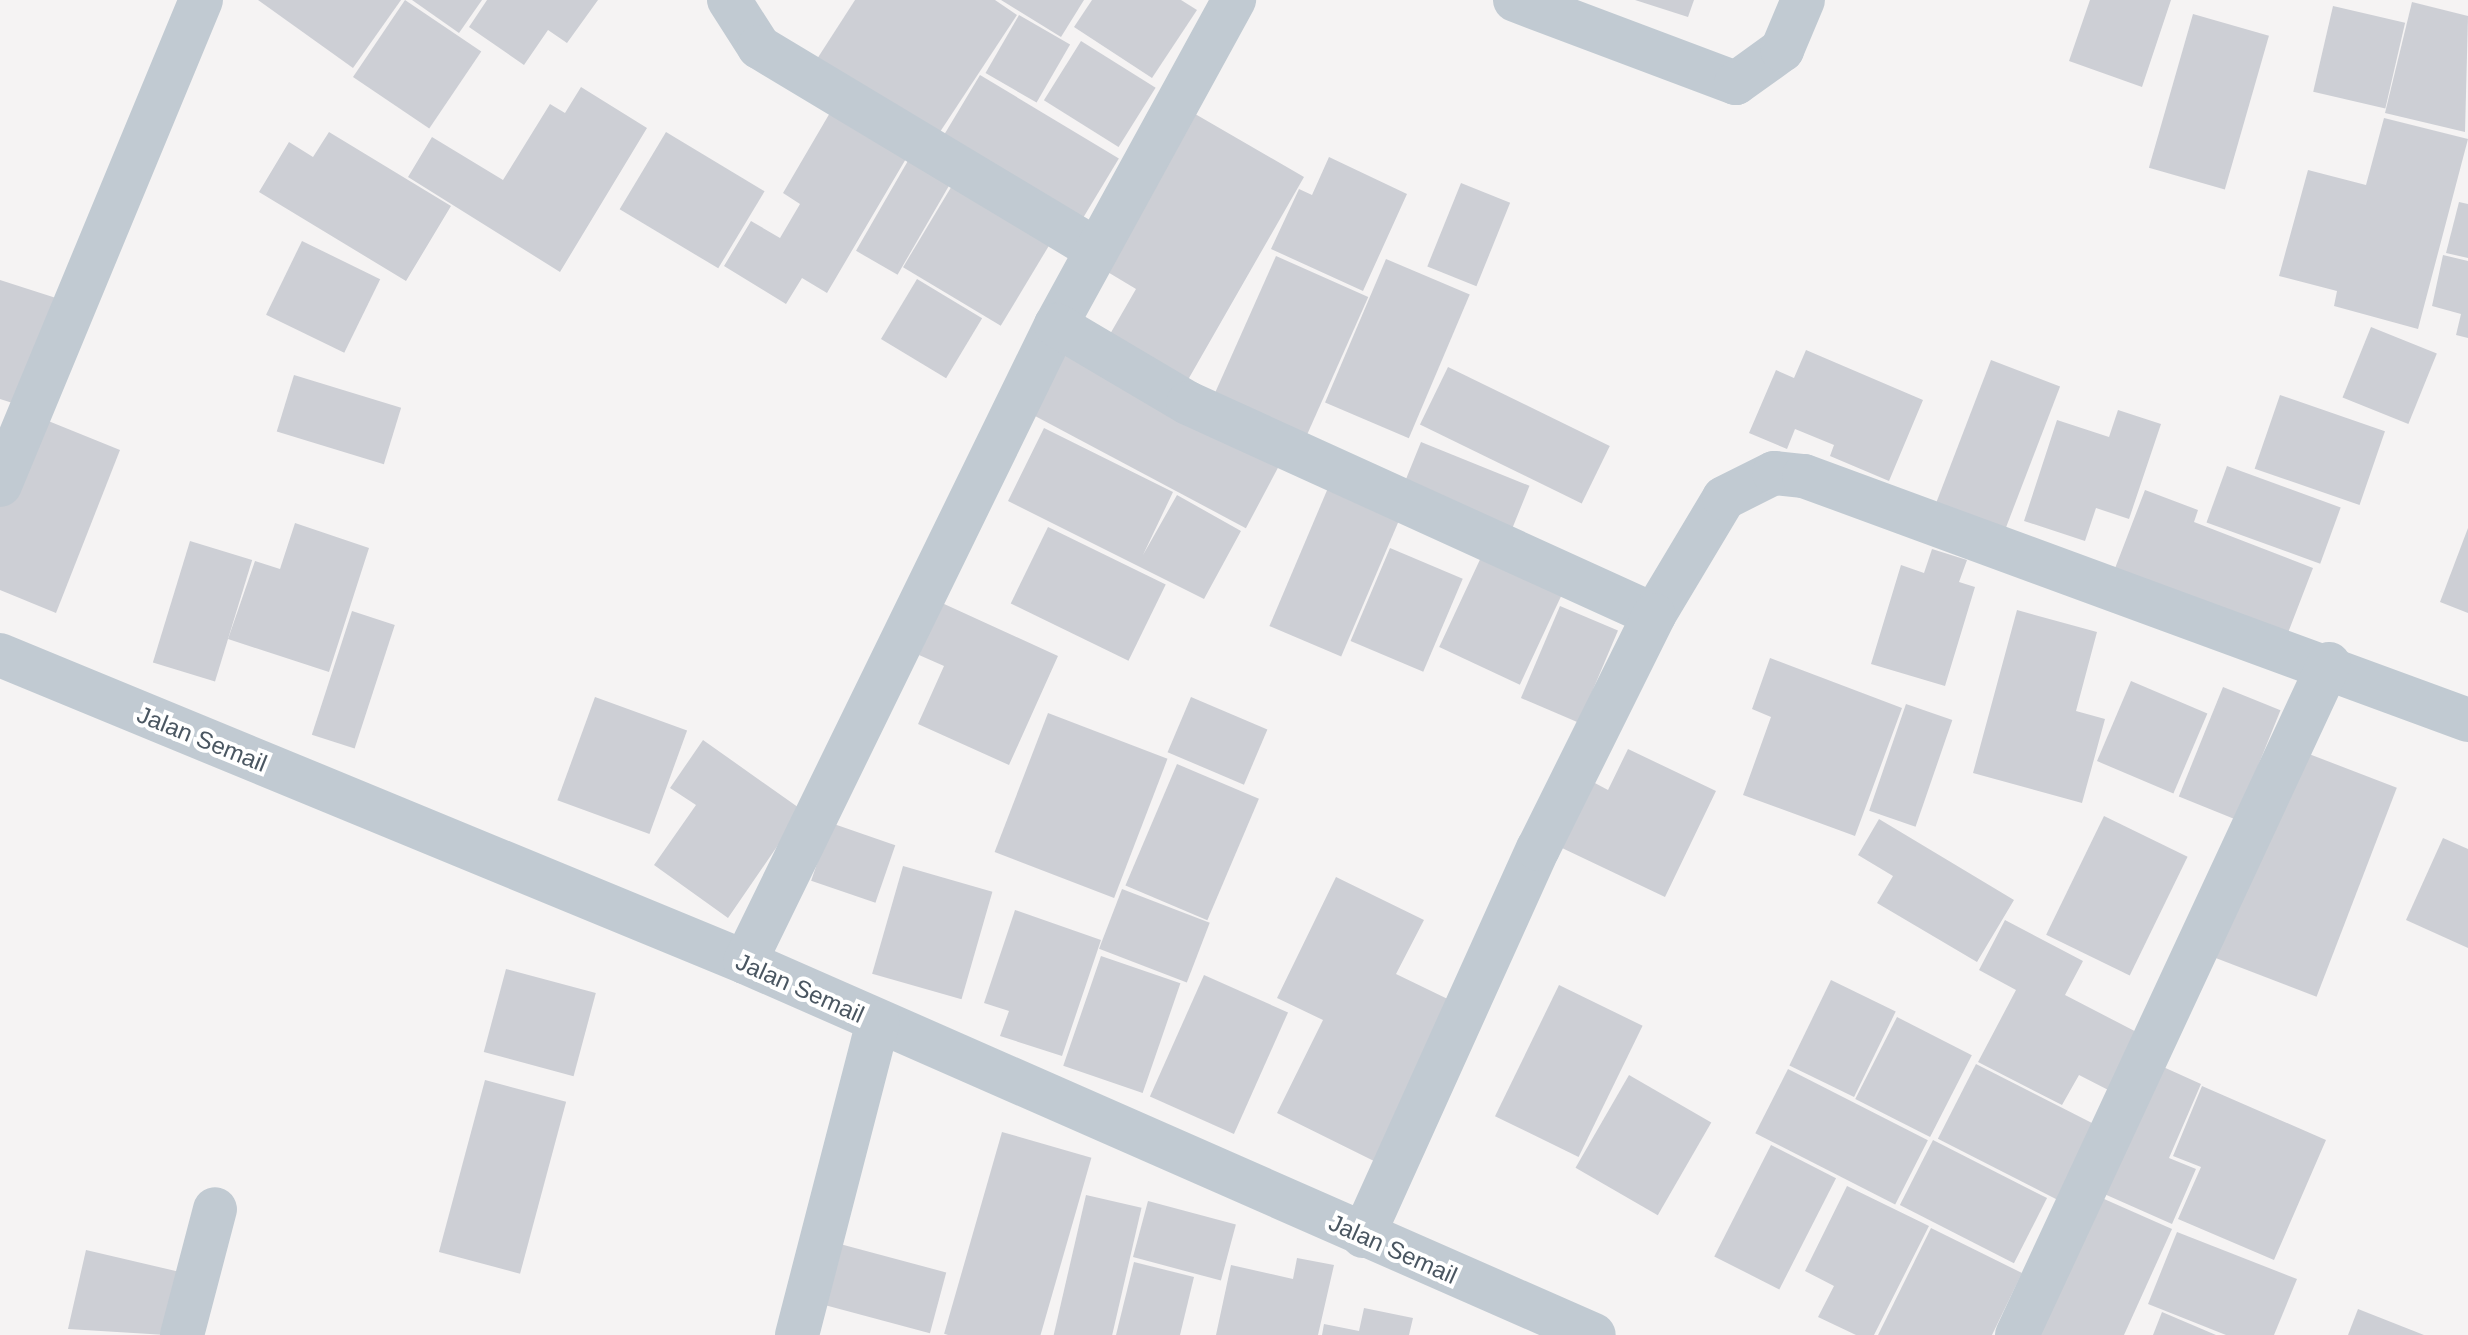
<!DOCTYPE html>
<html>
<head>
<meta charset="utf-8">
<style>
  body { margin:0 }
  #map { position:relative; width:2468px; height:1335px; overflow:hidden; background:#f5f3f3; font-family:Arial,sans-serif }
  div>[style] { position:absolute }
  .building>* { inset:0; background:#cdcfd5; transform-origin:0 0 }
  .street>* { height:44px; margin:-22px; padding:0 22px; transform-origin:22px; border-radius:22px; background:#c1cad2 }
  span { translate:-50% -50%; white-space:nowrap; text-align:center; line-height:1.15; -webkit-text-stroke:8px #fff; paint-order:stroke }
  .street-label { font-size:24px; color:#4a5661 }
</style>
</head>
<body>
<div id="map">
  <div class="building">
    <i style="clip-path:polygon(258px 0,401px 0,353px 68px)"></i>
    <i style="left:405px;top:0;width:92px;height:93px;rotate:34deg"></i>
    <i style="clip-path:polygon(412px 0,482px 0,459px 33px)"></i>
    <i style="clip-path:polygon(487px 0,598px 0,567px 43px,548px 30px,524px 65px,469px 27px)"></i>
    <i style="clip-path:polygon(855px 0,995px 0,1017px 15px,936px 138px,817px 59px)"></i>
    <i style="clip-path:polygon(1001px 0,1084px 0,1061px 37px)"></i>
    <i style="clip-path:polygon(1092px 0,1181px 0,1197px 10px,1152px 78px,1074px 27px)"></i>
    <i style="clip-path:polygon(1635px 0,1694px 0,1688px 17px)"></i>
    <i style="clip-path:polygon(2090px 0,2171px 0,2142px 87px,2069px 61px)"></i>
    <i style="clip-path:polygon(2412px 2px,2468px 16px,2465px 132px,2385px 113px)"></i>
    <i style="left:2333px;top:6px;width:74px;height:88px;rotate:13deg"></i>
    <i style="left:2193px;top:14px;width:79px;height:160px;rotate:16deg"></i>
    <i style="left:1019px;top:15px;width:59px;height:67px;rotate:30deg"></i>
    <i style="left:1081px;top:41px;width:88px;height:70px;rotate:32deg"></i>
    <i style="left:980px;top:75px;width:162px;height:74px;rotate:31deg"></i>
    <i style="clip-path:polygon(581px 87px,647px 128px,560px 272px,408px 177px,432px 137px,503px 180px,550px 104px,565px 113px)"></i>
    <i style="clip-path:polygon(831px 111px,907px 157px,827px 293px,802px 278px,786px 304px,724px 266px,751px 221px,780px 238px,800px 204px,783px 193px)"></i>
    <i style="clip-path:polygon(1190px 111px,1304px 177px,1181px 392px,1102px 348px,1136px 289px,1101px 268px)"></i>
    <i style="clip-path:polygon(2384px 118px,2468px 139px,2418px 329px,2334px 306px,2337px 291px,2279px 276px,2308px 170px,2366px 185px)"></i>
    <i style="clip-path:polygon(329px 132px,451px 206px,406px 281px,259px 192px,289px 142px,313px 157px)"></i>
    <i style="left:666px;top:132px;width:115px;height:90px;rotate:31deg"></i>
    <i style="clip-path:polygon(1329px 157px,1407px 194px,1363px 291px,1271px 249px,1299px 189px,1312px 195px)"></i>
    <i style="left:909px;top:159px;width:48px;height:106px;rotate:30deg"></i>
    <i style="left:1461px;top:183px;width:53px;height:90px;rotate:22deg"></i>
    <i style="left:953px;top:184px;width:114px;height:97px;rotate:31deg"></i>
    <i style="clip-path:polygon(2459px 202px,2468px 204px,2468px 258px,2446px 253px)"></i>
    <i style="left:302px;top:241px;width:87px;height:82px;rotate:26deg"></i>
    <i style="clip-path:polygon(2443px 255px,2468px 261px,2468px 338px,2456px 335px,2461px 314px,2432px 306px)"></i>
    <i style="left:1276px;top:256px;width:101px;height:164px;rotate:24deg"></i>
    <i style="left:1386px;top:259px;width:91px;height:156px;rotate:23deg"></i>
    <i style="left:917px;top:279px;width:76px;height:70px;rotate:31deg"></i>
    <i style="clip-path:polygon(0 280px,56px 298px,22px 406px,0 399px)"></i>
    <i style="left:2371px;top:327px;width:71px;height:76px;rotate:22deg"></i>
    <i style="left:1067px;top:347px;width:243px;height:76px;rotate:28deg"></i>
    <i style="clip-path:polygon(1806px 350px,1923px 400px,1889px 481px,1830px 456px,1834px 445px,1795px 429px,1787px 449px,1749px 433px,1776px 370px,1794px 378px)"></i>
    <i style="left:1991px;top:360px;width:74px;height:155px;rotate:21deg"></i>
    <i style="left:1448px;top:367px;width:180px;height:64px;rotate:26deg"></i>
    <i style="left:294px;top:375px;width:112px;height:59px;rotate:17deg"></i>
    <i style="left:2280px;top:395px;width:111px;height:78px;rotate:19deg"></i>
    <i style="clip-path:polygon(2118px 410px,2161px 424px,2129px 519px,2096px 508px,2085px 541px,2024px 521px,2057px 420px,2109px 437px)"></i>
    <i style="clip-path:polygon(36px 416px,120px 450px,56px 613px,0 590px,0 506px)"></i>
    <i style="clip-path:polygon(1044px 428px,1173px 492px,1143px 555px,1177px 495px,1241px 531px,1204px 599px,1008px 501px)"></i>
    <i style="left:1421px;top:442px;width:117px;height:58px;rotate:22deg"></i>
    <i style="left:2227px;top:466px;width:121px;height:60px;rotate:20deg"></i>
    <i style="left:1328px;top:488px;width:78px;height:150px;rotate:23deg"></i>
    <i style="clip-path:polygon(2145px 490px,2198px 510px,2194px 522px,2313px 568px,2286px 638px,2114px 571px)"></i>
    <i style="clip-path:polygon(295px 523px,369px 548px,329px 672px,228px 639px,255px 561px,280px 569px)"></i>
    <i style="left:1048px;top:527px;width:131px;height:85px;rotate:26deg"></i>
    <i style="clip-path:polygon(2468px 528px,2468px 613px,2440px 602px)"></i>
    <i style="left:190px;top:541px;width:65px;height:127px;rotate:17deg"></i>
    <i style="left:1390px;top:548px;width:79px;height:101px;rotate:23deg"></i>
    <i style="clip-path:polygon(1932px 549px,1967px 560px,1959px 582px,1975px 587px,1945px 686px,1871px 664px,1901px 565px,1924px 573px)"></i>
    <i style="left:1484px;top:551px;width:89px;height:106px;rotate:25deg"></i>
    <i style="clip-path:polygon(942px 603px,1058px 656px,1009px 765px,918px 724px,944px 666px,919px 655px)"></i>
    <i style="left:1560px;top:606px;width:63px;height:100px;rotate:23deg"></i>
    <i style="clip-path:polygon(2017px 610px,2097px 632px,2076px 711px,2105px 719px,2082px 803px,1973px 773px)"></i>
    <i style="left:352px;top:611px;width:45px;height:130px;rotate:18deg"></i>
    <i style="clip-path:polygon(1770px 658px,1902px 708px,1855px 836px,1743px 795px,1771px 717px,1752px 709px)"></i>
    <i style="left:2131px;top:681px;width:83px;height:87px;rotate:23deg"></i>
    <i style="left:2223px;top:687px;width:62px;height:118px;rotate:22deg"></i>
    <i style="left:595px;top:697px;width:98px;height:110px;rotate:20deg"></i>
    <i style="left:1191px;top:697px;width:83px;height:60px;rotate:23deg"></i>
    <i style="left:1906px;top:704px;width:49px;height:113px;rotate:19deg"></i>
    <i style="left:1048px;top:713px;width:128px;height:149px;rotate:21deg"></i>
    <i style="clip-path:polygon(703px 740px,802px 810px,728px 918px,654px 865px,696px 805px,670px 788px)"></i>
    <i style="clip-path:polygon(1628px 749px,1716px 791px,1665px 897px,1562px 848px,1593px 782px,1608px 790px)"></i>
    <i style="left:2296px;top:749px;width:108px;height:224px;rotate:21deg"></i>
    <i style="left:1177px;top:764px;width:89px;height:132px;rotate:23deg"></i>
    <i style="left:2104px;top:816px;width:93px;height:132px;rotate:26deg"></i>
    <i style="clip-path:polygon(1879px 819px,2014px 900px,1977px 962px,1877px 903px,1893px 876px,1858px 855px)"></i>
    <i style="left:831px;top:823px;width:68px;height:61px;rotate:19deg"></i>
    <i style="clip-path:polygon(2443px 838px,2468px 849px,2468px 948px,2406px 920px)"></i>
    <i style="left:903px;top:866px;width:93px;height:112px;rotate:16deg"></i>
    <i style="clip-path:polygon(1336px 877px,1424px 920px,1396px 974px,1458px 1004px,1380px 1164px,1277px 1113px,1323px 1020px,1277px 998px)"></i>
    <i style="left:1122px;top:889px;width:94px;height:64px;rotate:21deg"></i>
    <i style="clip-path:polygon(1015px 910px,1101px 940px,1062px 1056px,1000px 1036px,1009px 1011px,984px 1003px)"></i>
    <i style="clip-path:polygon(2005px 920px,2083px 961px,2065px 995px,2150px 1039px,2120px 1096px,2079px 1075px,2062px 1105px,1978px 1062px,2016px 990px,1979px 970px)"></i>
    <i style="left:1101px;top:956px;width:84px;height:116px;rotate:19deg"></i>
    <i style="left:506px;top:969px;width:93px;height:86px;rotate:15deg"></i>
    <i style="left:1204px;top:975px;width:92px;height:133px;rotate:24deg"></i>
    <i style="left:1831px;top:980px;width:72px;height:95px;rotate:26deg"></i>
    <i style="left:1559px;top:985px;width:93px;height:146px;rotate:26deg"></i>
    <i style="left:1897px;top:1017px;width:84px;height:92px;rotate:27deg"></i>
    <i style="clip-path:polygon(2150px 1061px,2201px 1084px,2169px 1158px,2196px 1169px,2172px 1224px,2093px 1189px)"></i>
    <i style="left:1976px;top:1064px;width:139px;height:84px;rotate:27deg"></i>
    <i style="left:1788px;top:1069px;width:157px;height:72px;rotate:27deg"></i>
    <i style="left:1629px;top:1075px;width:95px;height:107px;rotate:30deg"></i>
    <i style="left:485px;top:1080px;width:84px;height:178px;rotate:15deg"></i>
    <i style="clip-path:polygon(2202px 1086px,2326px 1140px,2274px 1260px,2178px 1219px,2201px 1167px,2173px 1156px)"></i>
    <i style="left:1002px;top:1132px;width:93px;height:210px;rotate:16deg"></i>
    <i style="left:1933px;top:1140px;width:128px;height:73px;rotate:27deg"></i>
    <i style="left:1771px;top:1145px;width:73px;height:125px;rotate:27deg"></i>
    <i style="clip-path:polygon(1847px 1186px,1929px 1226px,1874px 1335px,1856px 1335px,1818px 1317px,1834px 1286px,1805px 1271px)"></i>
    <i style="clip-path:polygon(2086px 1191px,2172px 1229px,2124px 1335px,2029px 1335px)"></i>
    <i style="left:1086px;top:1195px;width:57px;height:144px;rotate:13deg"></i>
    <i style="left:1148px;top:1201px;width:91px;height:58px;rotate:15deg"></i>
    <i style="clip-path:polygon(1931px 1228px,2022px 1273px,1992px 1335px,1878px 1335px)"></i>
    <i style="clip-path:polygon(2177px 1232px,2297px 1279px,2274px 1335px,2226px 1335px,2148px 1304px)"></i>
    <i style="left:840px;top:1244px;width:110px;height:63px;rotate:15deg"></i>
    <i style="clip-path:polygon(86px 1250px,180px 1272px,166px 1335px,68px 1329px)"></i>
    <i style="clip-path:polygon(1297px 1258px,1334px 1265px,1318px 1335px,1216px 1335px,1231px 1265px,1293px 1279px)"></i>
    <i style="clip-path:polygon(1134px 1262px,1194px 1277px,1180px 1335px,1116px 1335px)"></i>
    <i style="clip-path:polygon(1364px 1308px,1413px 1318px,1409px 1335px,1322px 1335px,1324px 1324px,1359px 1331px)"></i>
    <i style="clip-path:polygon(2358px 1309px,2424px 1335px,2348px 1335px)"></i>
    <i style="clip-path:polygon(2162px 1312px,2216px 1335px,2153px 1335px)"></i>
  </div>
  <div class="street">
    <i style="left:729px;top:0;width:56px;rotate:57.4deg"></i>
    <i style="left:759px;top:47px;width:392px;rotate:31deg"></i>
    <i style="left:1515px;top:0;width:236px;rotate:20.6deg"></i>
    <i style="left:1736px;top:83px;width:57px;rotate:-35.7deg"></i>
    <i style="left:1782px;top:50px;width:54px;rotate:-67.2deg"></i>
    <i style="left:1056px;top:325px;width:371px;rotate:-61.3deg"></i>
    <i style="left:0;top:485px;width:525px;rotate:-67.49deg"></i>
    <i style="left:0;top:655px;width:806px;rotate:22.4deg"></i>
    <i style="left:745px;top:962px;width:927px;rotate:23.72deg"></i>
    <i style="left:745px;top:962px;width:709px;rotate:-63.98deg"></i>
    <i style="left:1056px;top:325px;width:153px;rotate:30.6deg"></i>
    <i style="left:1188px;top:403px;width:512px;rotate:24.46deg"></i>
    <i style="left:1654px;top:615px;width:136px;rotate:-59.1deg"></i>
    <i style="left:1724px;top:498px;width:56px;rotate:-26.6deg"></i>
    <i style="left:1774px;top:473px;width:30px;rotate:6deg"></i>
    <i style="left:1804px;top:476px;width:707px;rotate:20.18deg"></i>
    <i style="left:1363px;top:1236px;width:425px;rotate:-65.7deg"></i>
    <i style="left:1538px;top:849px;width:261px;rotate:-63.6deg"></i>
    <i style="left:182px;top:1335px;width:130px;rotate:-75.3deg"></i>
    <i style="left:797px;top:1335px;width:323px;rotate:-75.5deg"></i>
    <i style="left:2017px;top:1335px;width:740px;rotate:-65.06deg"></i>
  </div>
  <div class="street-label">
    <span style="left:202px;top:739px;rotate:22deg">Jalan Semail</span>
    <span style="left:800px;top:988px;rotate:24deg">Jalan Semail</span>
    <span style="left:1393px;top:1249px;rotate:24deg">Jalan Semail</span>
  </div>
</div>
</body>
</html>
